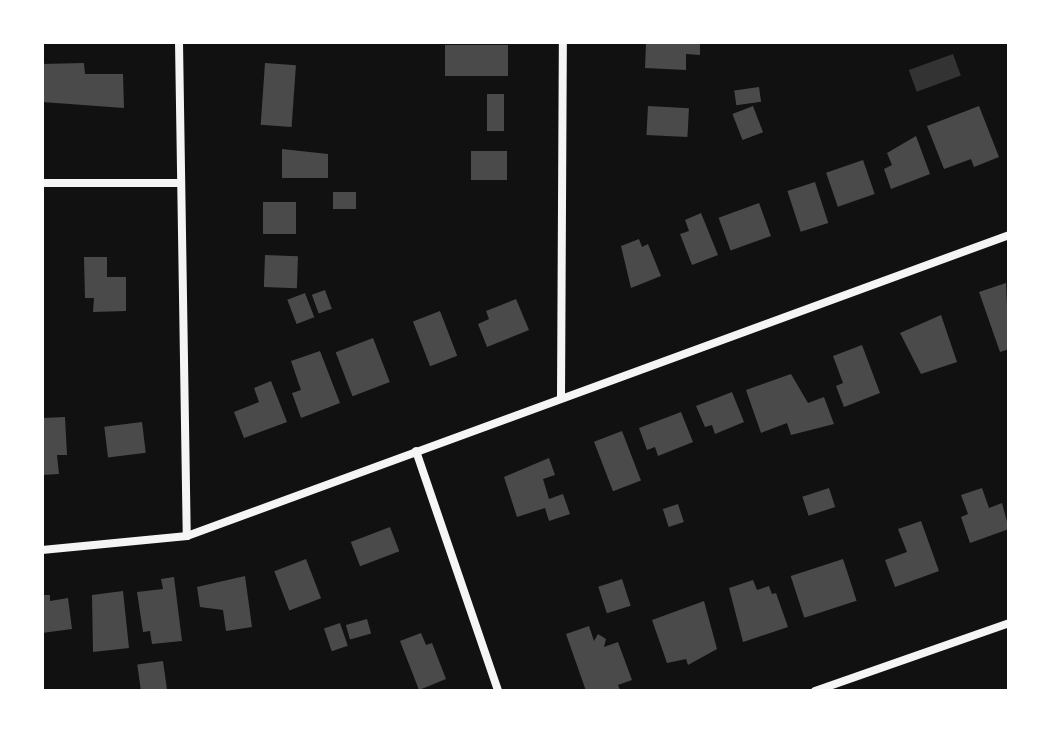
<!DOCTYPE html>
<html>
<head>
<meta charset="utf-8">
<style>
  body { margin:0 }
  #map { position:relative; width:1051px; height:733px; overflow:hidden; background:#111; font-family:"Fira Sans",sans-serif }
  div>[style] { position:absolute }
  .water>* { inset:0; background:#333; transform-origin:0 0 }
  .building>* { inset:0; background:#4a4a4a; transform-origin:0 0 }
  .minor>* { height:8px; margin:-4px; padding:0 4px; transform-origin:4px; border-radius:4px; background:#f5f5f5 }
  span { translate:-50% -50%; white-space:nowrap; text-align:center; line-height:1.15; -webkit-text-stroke:7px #fff; paint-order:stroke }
  .frame { position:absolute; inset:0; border:44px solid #fff; pointer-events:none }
</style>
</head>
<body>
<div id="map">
  <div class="water">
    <i style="left:953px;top:54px;width:23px;height:47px;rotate:70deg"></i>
  </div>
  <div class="building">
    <i style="clip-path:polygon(646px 42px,700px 42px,700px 55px,686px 54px,686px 70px,645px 68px)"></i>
    <i style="left:445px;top:45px;width:63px;height:31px"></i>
    <i style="clip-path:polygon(84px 63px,85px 74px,123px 74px,124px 108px,42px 102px,42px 64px)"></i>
    <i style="left:265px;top:63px;width:31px;height:62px;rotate:4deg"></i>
    <i style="left:759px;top:87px;width:15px;height:25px;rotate:82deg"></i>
    <i style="left:487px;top:94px;width:17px;height:37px"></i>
    <i style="left:648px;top:106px;width:41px;height:29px;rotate:3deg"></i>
    <i style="left:753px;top:106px;width:28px;height:22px;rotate:69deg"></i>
    <i style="clip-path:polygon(979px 106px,999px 157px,974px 167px,971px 159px,944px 169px,927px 126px)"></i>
    <i style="clip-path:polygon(916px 136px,930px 174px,891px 189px,884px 169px,892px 165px,887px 153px)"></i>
    <i style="clip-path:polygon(282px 149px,328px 154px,328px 178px,282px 178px)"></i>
    <i style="left:471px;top:151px;width:36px;height:29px"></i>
    <i style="left:863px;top:160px;width:36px;height:39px;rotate:71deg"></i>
    <i style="left:815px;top:182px;width:43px;height:29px;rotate:72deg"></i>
    <i style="left:333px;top:192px;width:23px;height:17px"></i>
    <i style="left:263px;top:202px;width:33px;height:32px"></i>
    <i style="left:759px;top:203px;width:35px;height:43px;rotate:70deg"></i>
    <i style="clip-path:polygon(701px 213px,718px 255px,692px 265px,680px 234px,689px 231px,685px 220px)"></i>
    <i style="clip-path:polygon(639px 239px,642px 247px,648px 244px,661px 276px,631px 288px,621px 246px)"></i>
    <i style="left:265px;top:255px;width:33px;height:32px;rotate:2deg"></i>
    <i style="clip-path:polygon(84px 257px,107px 257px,107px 277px,126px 277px,126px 311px,93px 312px,94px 298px,85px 298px)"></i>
    <i style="clip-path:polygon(1006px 283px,1009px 349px,1000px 352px,979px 292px)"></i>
    <i style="left:325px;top:290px;width:20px;height:14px;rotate:70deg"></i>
    <i style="left:305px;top:293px;width:26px;height:19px;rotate:69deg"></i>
    <i style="clip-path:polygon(516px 299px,529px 330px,487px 347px,478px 324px,489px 319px,486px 311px)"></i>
    <i style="left:440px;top:311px;width:48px;height:29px;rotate:69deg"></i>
    <i style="clip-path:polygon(941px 315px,957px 362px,921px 374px,900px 333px)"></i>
    <i style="left:373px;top:338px;width:47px;height:40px;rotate:69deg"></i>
    <i style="clip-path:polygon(862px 345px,880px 393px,844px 407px,836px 386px,843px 383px,833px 356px)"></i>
    <i style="clip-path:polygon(320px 351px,340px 403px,301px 418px,292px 393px,301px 390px,291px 361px)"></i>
    <i style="clip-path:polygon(791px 374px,808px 403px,824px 397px,834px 424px,791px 435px,787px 423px,761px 433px,746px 390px)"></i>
    <i style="clip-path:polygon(271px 381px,287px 422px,244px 438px,234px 412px,259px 402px,254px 388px)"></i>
    <i style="clip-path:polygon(732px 392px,744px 422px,715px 434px,712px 425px,705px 427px,696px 406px)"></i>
    <i style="clip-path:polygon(681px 412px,693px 442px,658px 456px,655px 447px,647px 450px,639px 428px)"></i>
    <i style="clip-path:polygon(65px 417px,67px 455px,57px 455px,59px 474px,42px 475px,42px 418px)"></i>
    <i style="left:142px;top:422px;width:31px;height:38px;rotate:83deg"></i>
    <i style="left:622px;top:431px;width:53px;height:30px;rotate:69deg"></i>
    <i style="clip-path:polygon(549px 458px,555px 475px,543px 479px,549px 499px,563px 494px,570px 514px,549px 521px,545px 508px,517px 517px,504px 477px)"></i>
    <i style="left:829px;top:488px;width:20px;height:28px;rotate:72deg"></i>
    <i style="clip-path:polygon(982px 488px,989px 508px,1002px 503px,1009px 529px,970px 543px,961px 517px,968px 514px,961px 495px)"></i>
    <i style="left:678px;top:504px;width:19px;height:16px;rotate:72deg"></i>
    <i style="clip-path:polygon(921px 521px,939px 571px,895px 587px,885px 560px,907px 552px,898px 529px)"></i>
    <i style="left:390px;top:527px;width:26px;height:42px;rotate:69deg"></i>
    <i style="left:306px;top:559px;width:42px;height:34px;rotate:69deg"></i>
    <i style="left:843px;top:559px;width:44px;height:55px;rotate:72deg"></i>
    <i style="clip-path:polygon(245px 576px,252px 627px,226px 631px,223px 610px,200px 607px,197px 587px)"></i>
    <i style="clip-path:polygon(174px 577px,182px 641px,152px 644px,150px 631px,143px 632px,137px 592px,163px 589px,161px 579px)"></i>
    <i style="left:622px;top:579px;width:28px;height:25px;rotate:72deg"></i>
    <i style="clip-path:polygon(753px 580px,757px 590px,769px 586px,772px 594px,776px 593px,788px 627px,743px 642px,729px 588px)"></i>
    <i style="clip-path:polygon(123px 591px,129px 648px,93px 652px,92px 595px)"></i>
    <i style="clip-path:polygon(42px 595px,50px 595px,50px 601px,68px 598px,72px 629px,42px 633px)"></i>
    <i style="clip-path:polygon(704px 601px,717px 649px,688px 665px,686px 659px,667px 663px,652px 620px)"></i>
    <i style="left:367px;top:619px;width:15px;height:22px;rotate:74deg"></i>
    <i style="left:340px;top:623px;width:24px;height:17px;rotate:71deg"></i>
    <i style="clip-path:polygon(589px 626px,594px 641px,598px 634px,606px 639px,604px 647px,618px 642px,632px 680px,618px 685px,620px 690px,586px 691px,566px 634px)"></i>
    <i style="clip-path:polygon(421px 633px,426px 645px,432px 643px,446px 679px,419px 690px,400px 641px)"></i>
    <i style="left:163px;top:661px;width:29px;height:26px;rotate:82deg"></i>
  </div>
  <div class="minor">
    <i style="left:179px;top:42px;width:494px;rotate:89.1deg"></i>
    <i style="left:42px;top:183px;width:138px"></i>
    <i style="left:561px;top:397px;width:355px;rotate:-89.7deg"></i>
    <i style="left:416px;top:451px;width:254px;rotate:71.1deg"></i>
    <i style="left:42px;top:550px;width:146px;rotate:-5.5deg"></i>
    <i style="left:187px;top:536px;width:875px;rotate:-20.11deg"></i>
    <i style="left:815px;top:691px;width:206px;rotate:-19.3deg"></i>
  </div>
  <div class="frame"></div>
</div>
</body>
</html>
